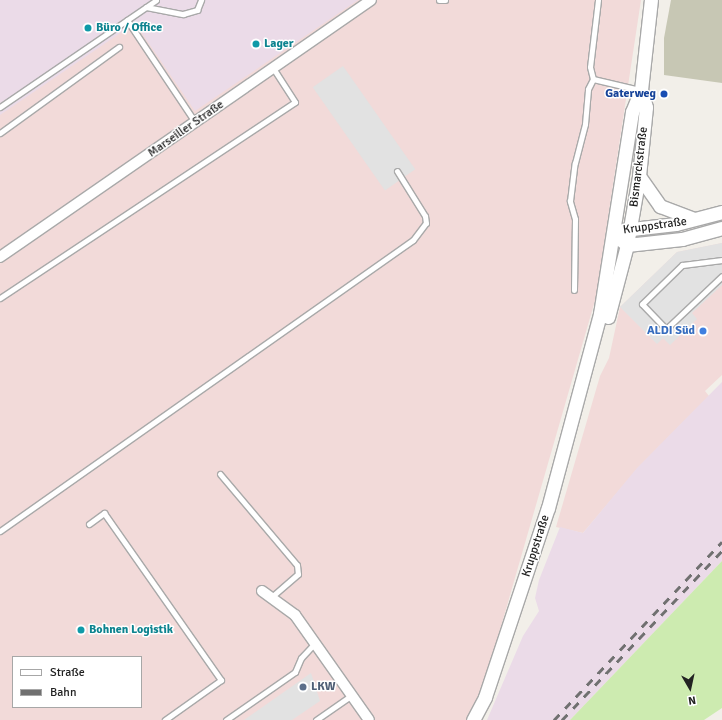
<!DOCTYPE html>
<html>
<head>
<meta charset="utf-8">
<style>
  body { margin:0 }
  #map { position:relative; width:722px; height:720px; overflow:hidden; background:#f2efe9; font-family:Signika,sans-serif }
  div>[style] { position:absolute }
  .commercial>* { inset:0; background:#f2dad9 }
  .industrial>* { inset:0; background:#ebdbe8 }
  .construction>* { inset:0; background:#c7c7b4 }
  .grass>* { inset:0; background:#cdebb0 }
  .parking>* { inset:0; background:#e2e2e2; transform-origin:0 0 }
  .roads { filter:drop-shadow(1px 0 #a9a9a9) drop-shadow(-1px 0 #a9a9a9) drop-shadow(0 1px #a9a9a9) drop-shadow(0 -1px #a9a9a9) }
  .service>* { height:5px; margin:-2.5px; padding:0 2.5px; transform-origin:2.5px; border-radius:2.5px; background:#fff }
  .minor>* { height:10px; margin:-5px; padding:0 5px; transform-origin:5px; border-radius:5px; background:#fff }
  .tertiary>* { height:13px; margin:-6.5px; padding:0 6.5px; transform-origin:6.5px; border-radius:6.5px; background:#fff }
  .rail>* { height:3px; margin-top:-1.5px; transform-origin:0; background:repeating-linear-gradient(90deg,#707070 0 8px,transparent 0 16px) }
  .dots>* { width:11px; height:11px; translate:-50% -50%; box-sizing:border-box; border:2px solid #fff; border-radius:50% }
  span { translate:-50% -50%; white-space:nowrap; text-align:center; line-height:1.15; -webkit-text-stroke:3px #fff; paint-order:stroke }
  .culture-label { font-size:12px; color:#0d838f; font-weight:700 }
  .left { translate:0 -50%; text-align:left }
  .transit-label { font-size:12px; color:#164399; font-weight:700 }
  .right { translate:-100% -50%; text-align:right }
  .street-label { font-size:12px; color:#222 }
  .shop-label { font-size:12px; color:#366cbe; font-weight:700 }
  .service-label { font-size:12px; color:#4e5e75; font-weight:700 }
  .legend { position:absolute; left:12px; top:656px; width:130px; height:52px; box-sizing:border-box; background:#fff; border:1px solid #a7a7a7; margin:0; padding:5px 7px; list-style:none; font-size:12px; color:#222 }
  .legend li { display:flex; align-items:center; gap:8px; height:20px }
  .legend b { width:20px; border:1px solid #a7a7a7 }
  .north { position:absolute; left:670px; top:668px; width:40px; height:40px; -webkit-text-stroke:3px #fff; paint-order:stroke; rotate:171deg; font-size:11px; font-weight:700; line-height:16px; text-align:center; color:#222 }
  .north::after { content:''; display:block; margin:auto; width:14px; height:18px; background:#222; clip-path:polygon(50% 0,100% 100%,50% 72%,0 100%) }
</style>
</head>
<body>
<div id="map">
  <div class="commercial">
    <i style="clip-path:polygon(evenodd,0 0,641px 0,596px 297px,474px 720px,0 720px,0 0,13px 657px,141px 657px,141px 707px,13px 707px,13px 657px)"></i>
    <i style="clip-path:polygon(722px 243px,722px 375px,705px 391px,709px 396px,638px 468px,583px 533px,556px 527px,600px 376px,609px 358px,620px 307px,677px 252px)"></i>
  </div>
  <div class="industrial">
    <i style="clip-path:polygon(0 0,358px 0,195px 111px,135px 23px,0 115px)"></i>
    <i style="clip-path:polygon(722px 382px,722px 561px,570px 720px,487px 720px,523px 636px,539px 611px,535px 598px,539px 580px,560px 527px,583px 533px,637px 468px)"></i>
  </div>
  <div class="construction">
    <i style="clip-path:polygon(671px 0,722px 0,722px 83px,664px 75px,664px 38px)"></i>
  </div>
  <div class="grass">
    <i style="clip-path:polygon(722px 561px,722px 708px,704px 720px,570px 720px)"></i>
  </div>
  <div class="parking">
    <i style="left:343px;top:66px;width:126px;height:37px;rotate:55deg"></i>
    <i style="clip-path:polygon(722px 243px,722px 285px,692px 313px,697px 319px,670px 345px,663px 338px,657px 344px,620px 307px,677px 252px)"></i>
    <i style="clip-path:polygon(311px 673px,320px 701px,292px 720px,244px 720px)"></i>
  </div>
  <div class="roads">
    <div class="service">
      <i style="left:439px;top:0;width:6px"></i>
      <i style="left:598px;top:0;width:67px;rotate:96.8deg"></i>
      <i style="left:590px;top:67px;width:12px;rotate:76deg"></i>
      <i style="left:593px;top:79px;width:48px;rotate:13.2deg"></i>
      <i style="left:146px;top:7px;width:38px;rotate:11deg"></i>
      <i style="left:183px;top:14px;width:15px;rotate:-16deg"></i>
      <i style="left:197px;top:10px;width:11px;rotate:-68deg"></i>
      <i style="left:127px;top:20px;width:123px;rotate:56.3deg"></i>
      <i style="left:0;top:107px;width:189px;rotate:-34.4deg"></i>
      <i style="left:0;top:133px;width:147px;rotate:-35.9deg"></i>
      <i style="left:722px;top:260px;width:40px;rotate:172.9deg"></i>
      <i style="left:682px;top:265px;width:56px;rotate:135.7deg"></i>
      <i style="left:642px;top:304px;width:35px;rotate:46deg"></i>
      <i style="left:666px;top:329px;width:77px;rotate:-43.4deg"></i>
      <i style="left:574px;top:290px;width:71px;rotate:-89.2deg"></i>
      <i style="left:575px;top:219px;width:19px;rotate:-106deg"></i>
      <i style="left:570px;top:201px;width:38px;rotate:-83deg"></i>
      <i style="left:575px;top:163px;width:40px;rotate:-75.6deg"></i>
      <i style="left:585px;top:124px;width:35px;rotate:-85deg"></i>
      <i style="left:588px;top:89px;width:11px;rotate:-63deg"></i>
      <i style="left:0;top:298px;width:354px;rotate:-33.6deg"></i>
      <i style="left:295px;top:102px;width:40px;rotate:-122.9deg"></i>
      <i style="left:220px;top:474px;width:119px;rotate:49.8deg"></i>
      <i style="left:297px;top:565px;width:9px;rotate:84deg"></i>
      <i style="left:298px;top:574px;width:35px;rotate:139deg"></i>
      <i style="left:89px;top:524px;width:19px;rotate:-36deg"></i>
      <i style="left:104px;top:513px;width:204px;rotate:55deg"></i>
      <i style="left:221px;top:680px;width:69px;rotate:144.5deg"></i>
      <i style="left:0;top:531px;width:505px;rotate:-35.17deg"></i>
      <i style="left:413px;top:240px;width:21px;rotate:-53deg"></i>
      <i style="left:426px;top:223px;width:7px;rotate:-98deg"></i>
      <i style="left:425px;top:216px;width:53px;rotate:-121.9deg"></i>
      <i style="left:226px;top:720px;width:84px;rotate:-34.8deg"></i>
      <i style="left:295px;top:672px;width:15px;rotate:-67deg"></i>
      <i style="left:301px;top:658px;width:21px;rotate:-47deg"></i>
      <i style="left:316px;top:720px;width:44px;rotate:-34.8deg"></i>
    </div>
    <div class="minor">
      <i style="left:0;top:257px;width:451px;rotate:-34.7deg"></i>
      <i style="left:262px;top:591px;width:41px;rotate:36deg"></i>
      <i style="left:295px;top:615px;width:128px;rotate:54.8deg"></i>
    </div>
    <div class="tertiary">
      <i style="left:639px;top:176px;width:37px;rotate:55deg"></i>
      <i style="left:660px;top:206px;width:36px;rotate:21deg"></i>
      <i style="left:623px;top:230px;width:53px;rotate:-6.5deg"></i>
      <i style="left:676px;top:224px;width:48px;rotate:-14.6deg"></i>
      <i style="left:621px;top:240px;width:8px;rotate:40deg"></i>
      <i style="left:627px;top:245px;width:55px;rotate:-6.2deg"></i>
      <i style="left:682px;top:239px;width:41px;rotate:-15.4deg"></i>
      <i style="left:608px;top:317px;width:74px;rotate:-75.2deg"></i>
      <i style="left:627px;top:245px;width:70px;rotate:-80.1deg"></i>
      <i style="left:639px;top:176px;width:69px;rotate:-84.2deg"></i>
      <i style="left:646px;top:107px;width:18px;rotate:-106deg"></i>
      <i style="left:473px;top:720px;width:26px;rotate:-62deg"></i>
      <i style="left:485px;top:697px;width:199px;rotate:-71.6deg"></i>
      <i style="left:548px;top:508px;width:201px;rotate:-75deg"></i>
      <i style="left:600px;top:314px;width:205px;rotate:-81deg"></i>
      <i style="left:632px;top:112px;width:24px;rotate:-68deg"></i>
      <i style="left:641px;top:90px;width:91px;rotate:-83.7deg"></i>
    </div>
  </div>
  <div class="rail">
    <i style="left:554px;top:720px;width:245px;rotate:-46.7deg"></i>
    <i style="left:562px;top:720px;width:233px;rotate:-46.6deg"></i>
  </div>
  <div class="dots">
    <i style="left:88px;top:28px;background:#0f9aa8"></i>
    <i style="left:256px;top:44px;background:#0f9aa8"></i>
    <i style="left:664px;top:94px;background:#1a4fb4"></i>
    <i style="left:703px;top:331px;background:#3f7fe0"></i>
    <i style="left:81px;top:630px;background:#0f9aa8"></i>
    <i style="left:303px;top:687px;background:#5c6f8a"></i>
  </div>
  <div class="culture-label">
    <span class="left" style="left:96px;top:28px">Büro / Office</span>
    <span class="left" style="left:264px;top:44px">Lager</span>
    <span class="left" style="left:89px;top:630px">Bohnen Logistik</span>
  </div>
  <div class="transit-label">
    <span class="right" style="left:656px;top:94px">Gaterweg</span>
  </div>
  <div class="street-label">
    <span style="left:186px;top:129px;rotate:-35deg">Marseiller Straße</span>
    <span style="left:639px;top:167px;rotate:-83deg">Bismarckstraße</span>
    <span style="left:655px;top:226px;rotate:-8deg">Kruppstraße</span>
    <span style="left:536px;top:546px;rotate:-72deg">Kruppstraße</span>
  </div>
  <div class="shop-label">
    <span class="right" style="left:695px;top:331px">ALDI Süd</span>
  </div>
  <div class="service-label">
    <span class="left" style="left:311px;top:687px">LKW</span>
  </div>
  <ul class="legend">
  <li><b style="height:5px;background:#fff"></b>Straße</li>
  <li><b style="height:5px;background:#707070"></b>Bahn</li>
  </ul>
  <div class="north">N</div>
</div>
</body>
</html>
